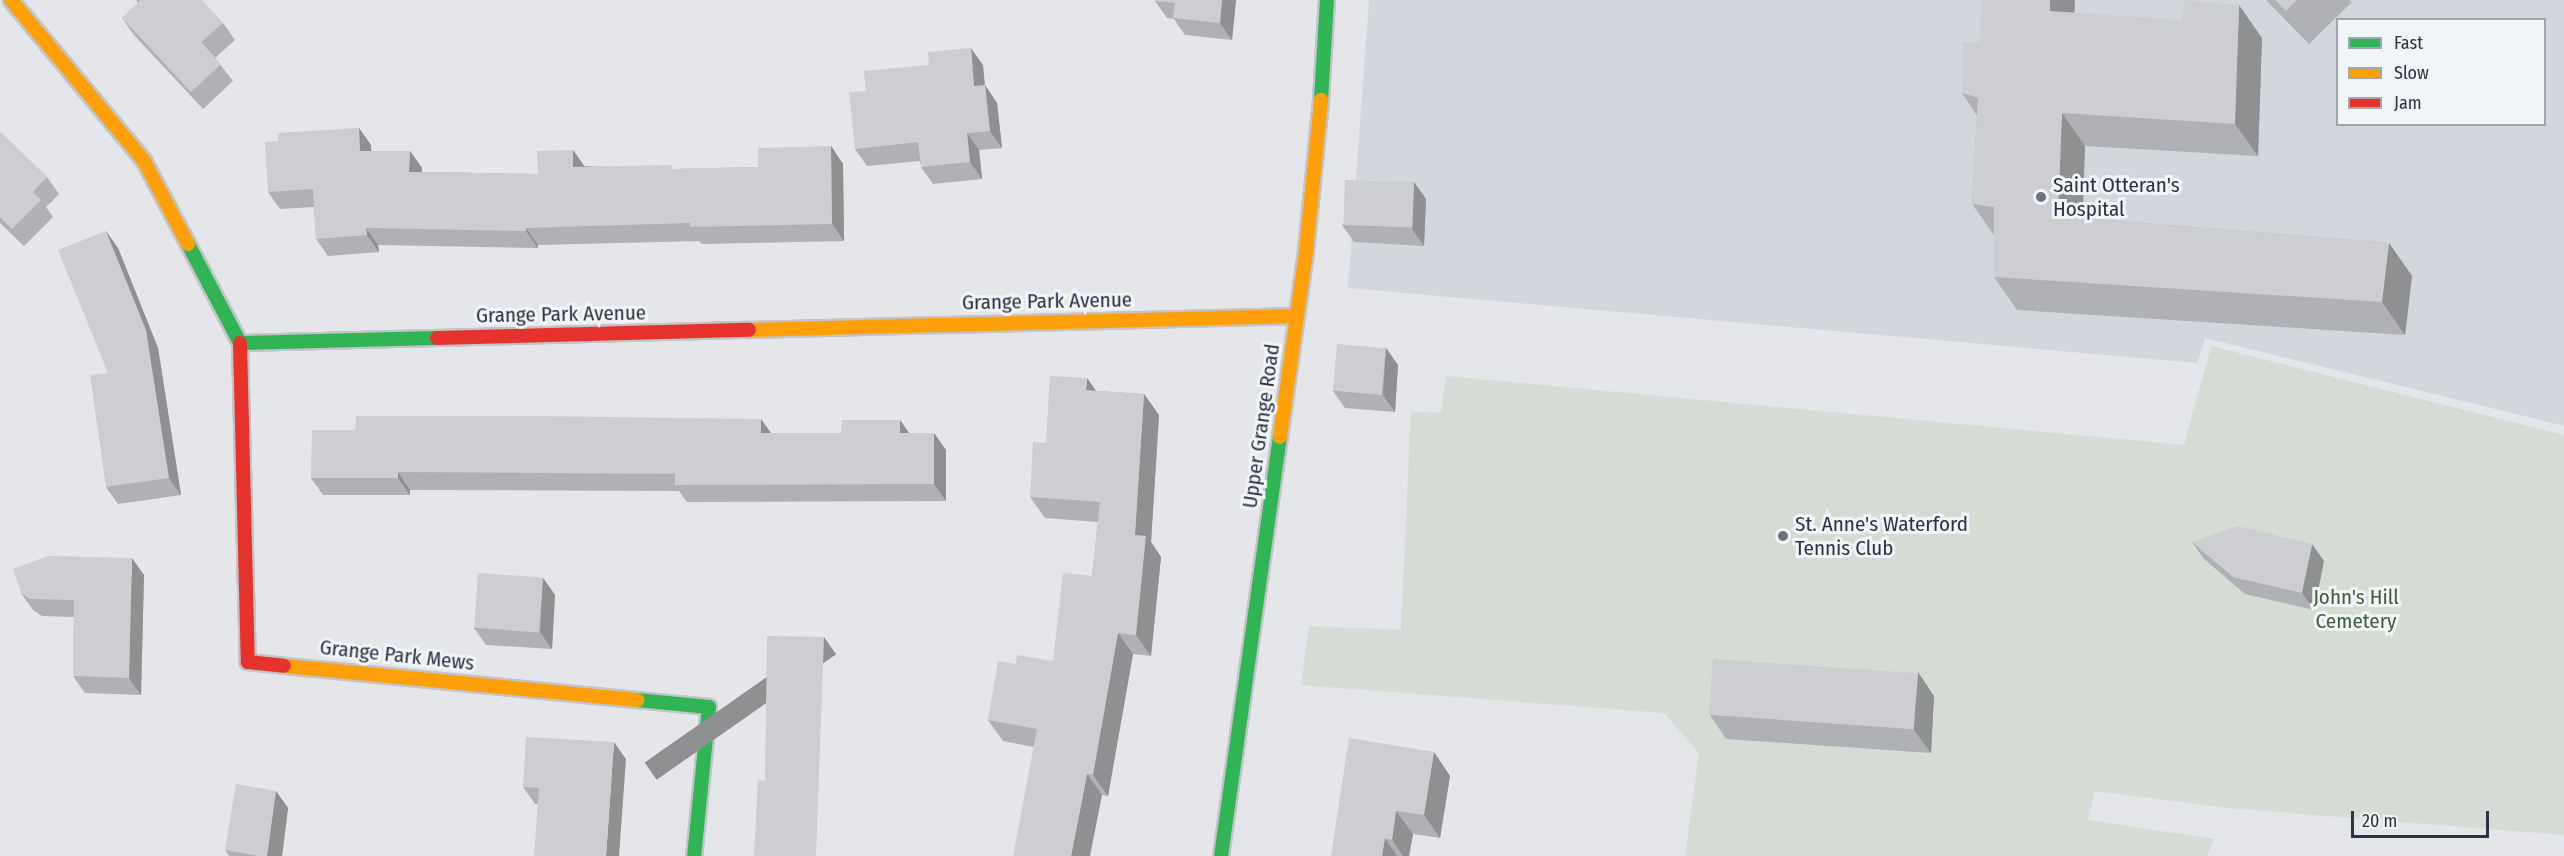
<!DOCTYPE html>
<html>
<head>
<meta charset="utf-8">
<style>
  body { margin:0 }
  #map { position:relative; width:2564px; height:856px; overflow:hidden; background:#e4e6e9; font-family:"Fira Sans Condensed",sans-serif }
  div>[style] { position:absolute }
  .built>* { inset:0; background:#d3d6dc }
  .green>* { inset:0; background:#d5dcd5 }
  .roads { filter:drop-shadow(2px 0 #c2c4c7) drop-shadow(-2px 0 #c2c4c7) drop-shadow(0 2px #c2c4c7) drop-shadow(0 -2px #c2c4c7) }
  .fast>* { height:14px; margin:-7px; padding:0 7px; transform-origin:7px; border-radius:7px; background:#30b455 }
  .slow>* { height:14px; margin:-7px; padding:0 7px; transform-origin:7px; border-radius:7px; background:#ff9f0a }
  .jam>* { height:14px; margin:-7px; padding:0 7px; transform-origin:7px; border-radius:7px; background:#e5322d }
  .wall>* { inset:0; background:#afb1b4 }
  .shaded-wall>* { inset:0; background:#8f9092; transform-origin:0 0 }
  .building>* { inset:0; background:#ccced1; transform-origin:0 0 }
  .dots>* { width:16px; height:16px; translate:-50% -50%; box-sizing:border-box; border:3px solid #f2f5f8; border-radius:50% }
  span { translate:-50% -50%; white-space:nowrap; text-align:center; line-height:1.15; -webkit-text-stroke:6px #f2f5f8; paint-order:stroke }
  .poi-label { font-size:21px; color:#2b3342 }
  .left { translate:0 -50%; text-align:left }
  .street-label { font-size:21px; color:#2b3342 }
  .park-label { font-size:21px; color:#3f5d39 }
  .legend { position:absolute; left:2336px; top:18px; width:210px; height:108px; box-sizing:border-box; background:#f2f5f8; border:2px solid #a2a7af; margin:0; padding:8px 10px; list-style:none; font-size:18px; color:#2b3342 }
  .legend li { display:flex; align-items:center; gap:12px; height:30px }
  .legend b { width:30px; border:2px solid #a2a7af }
  .scale { position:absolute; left:2351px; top:811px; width:138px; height:27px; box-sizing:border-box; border:3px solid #2b3342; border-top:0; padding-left:8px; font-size:18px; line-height:21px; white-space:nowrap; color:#2b3342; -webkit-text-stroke:4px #f2f5f8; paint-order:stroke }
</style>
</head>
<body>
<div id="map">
  <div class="built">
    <i style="clip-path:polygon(evenodd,1369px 0,2564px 0,2564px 426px,2205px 338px,2197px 363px,1348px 288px,1369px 0,2338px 20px,2544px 20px,2544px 124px,2338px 124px,2338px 20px)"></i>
  </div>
  <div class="green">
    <i style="clip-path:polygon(2211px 346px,2564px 435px,2564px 835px,2228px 808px,2095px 791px,2088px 820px,2214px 839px,2207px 856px,1685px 856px,1699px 753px,1664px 713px,1301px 685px,1309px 626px,1401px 630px,1411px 411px,1441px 413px,1446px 376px,2184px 445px)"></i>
  </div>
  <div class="roads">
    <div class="fast">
      <i style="left:1321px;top:100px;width:100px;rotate:-86.6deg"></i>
      <i style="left:188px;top:244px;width:112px;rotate:62.3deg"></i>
      <i style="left:240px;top:343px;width:197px;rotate:-1.5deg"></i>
      <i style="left:637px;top:700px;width:72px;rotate:5.6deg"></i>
      <i style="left:709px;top:707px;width:150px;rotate:95.7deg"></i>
      <i style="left:1221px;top:856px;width:423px;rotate:-82deg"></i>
    </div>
    <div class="slow">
      <i style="left:11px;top:0;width:209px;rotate:50.4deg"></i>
      <i style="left:144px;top:161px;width:94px;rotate:62.1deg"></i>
      <i style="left:749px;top:330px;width:548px;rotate:-1.46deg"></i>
      <i style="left:1280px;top:437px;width:188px;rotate:-82deg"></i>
      <i style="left:1306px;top:251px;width:152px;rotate:-84.3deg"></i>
      <i style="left:284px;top:666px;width:355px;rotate:5.5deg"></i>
    </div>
    <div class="jam">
      <i style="left:437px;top:338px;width:312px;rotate:-1.5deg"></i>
      <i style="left:240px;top:343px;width:319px;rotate:88.6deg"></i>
      <i style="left:248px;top:662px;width:36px;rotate:6deg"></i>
    </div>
  </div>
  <div class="wall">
    <i style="clip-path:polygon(136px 0,203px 0,202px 1px,223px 23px,235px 40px,215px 58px,233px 81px,203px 109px,134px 35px,122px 18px,138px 3px)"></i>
    <i style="clip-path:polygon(1156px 0,1236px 0,1232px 40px,1185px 35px,1174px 19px,1167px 18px,1155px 1px)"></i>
    <i style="clip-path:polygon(2266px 0,2350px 0,2352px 2px,2309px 44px)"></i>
    <i style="clip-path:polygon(2074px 13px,2262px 38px,2258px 156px,2085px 146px,2083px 218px,2389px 243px,2412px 276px,2405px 335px,2017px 310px,1994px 277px,1994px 235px,1972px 204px,1977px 116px,1962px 93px,1980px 42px)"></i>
    <i style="clip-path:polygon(983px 65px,985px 85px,997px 103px,1002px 148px,979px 150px,982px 179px,933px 184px,921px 167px,920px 161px,867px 166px,855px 149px,866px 91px)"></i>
    <i style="clip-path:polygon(359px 128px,371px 145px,371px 151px,410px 151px,422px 168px,421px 172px,538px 174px,573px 150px,584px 166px,675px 169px,758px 167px,831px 146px,843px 164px,844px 241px,702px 244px,699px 241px,538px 245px,538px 248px,378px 245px,379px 252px,328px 256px,316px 239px,314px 207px,280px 209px,268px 192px,278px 141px)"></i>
    <i style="clip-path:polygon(0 132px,47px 177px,59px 194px,46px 207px,53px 217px,24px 246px,0 223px)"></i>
    <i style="clip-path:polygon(1414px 182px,1426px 199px,1424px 246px,1354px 242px,1342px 225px)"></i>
    <i style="clip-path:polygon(118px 248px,158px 348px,181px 495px,118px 504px,106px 487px,108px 373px)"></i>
    <i style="clip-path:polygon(1386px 348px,1398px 365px,1395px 412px,1345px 408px,1333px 391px)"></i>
    <i style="clip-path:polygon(1096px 391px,1144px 394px,1159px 415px,1151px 542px,1161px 557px,1151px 656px,1133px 654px,1108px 796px,1102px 795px,1033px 747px,1003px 741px,988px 720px,1016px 664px,1053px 661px,1092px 576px,1098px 522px,1045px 518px,1030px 497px)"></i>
    <i style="clip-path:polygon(761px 419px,771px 433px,909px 433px,946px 450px,946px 501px,687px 502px,679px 491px,410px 490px,410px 495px,323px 495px,311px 478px,355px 430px)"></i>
    <i style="clip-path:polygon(2192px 542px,2324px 561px,2314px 610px,2245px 594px,2204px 559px)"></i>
    <i style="clip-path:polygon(144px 575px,141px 695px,85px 693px,73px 676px,74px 617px,42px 616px,33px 610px,21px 593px)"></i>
    <i style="clip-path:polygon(543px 578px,555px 595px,552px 649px,486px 645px,474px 628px)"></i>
    <i style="clip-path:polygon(1934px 696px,1931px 753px,1726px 739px,1710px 715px)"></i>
    <i style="clip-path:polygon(1434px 752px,1450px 776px,1440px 838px,1413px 834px,1409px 856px,1331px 856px)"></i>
    <i style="clip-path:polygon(626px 759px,538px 804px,535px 804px,523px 787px)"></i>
    <i style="clip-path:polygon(276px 791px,288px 808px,282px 856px,229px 856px,225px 850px)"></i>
  </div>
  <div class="shaded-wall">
    <i style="clip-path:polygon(1222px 0,1236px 0,1232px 40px,1220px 23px)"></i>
    <i style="clip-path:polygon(2050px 0,2075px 0,2073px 44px,2050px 11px)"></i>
    <i style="clip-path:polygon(2239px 5px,2262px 38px,2258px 156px,2235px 124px)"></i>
    <i style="clip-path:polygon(971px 48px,983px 65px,986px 103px,974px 86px)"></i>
    <i style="clip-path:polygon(985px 85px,997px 103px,1002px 148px,990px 131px)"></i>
    <i style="clip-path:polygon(2062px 113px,2085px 146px,2081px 249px,2058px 216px)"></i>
    <i style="clip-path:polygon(359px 128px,371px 145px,372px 168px,360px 151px)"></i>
    <i style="clip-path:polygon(967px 133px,979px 150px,982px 179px,970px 162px)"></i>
    <i style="clip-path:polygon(831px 146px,843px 164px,844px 241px,832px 224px)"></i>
    <i style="clip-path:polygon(573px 150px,585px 167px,573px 167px)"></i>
    <i style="clip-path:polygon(410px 151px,422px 168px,421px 189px,409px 172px)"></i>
    <i style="clip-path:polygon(1414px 182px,1426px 199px,1424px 246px,1412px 229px)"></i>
    <i style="clip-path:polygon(366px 228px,378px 245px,379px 252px,367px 235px)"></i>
    <i style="clip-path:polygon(526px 228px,538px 245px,538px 248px,526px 231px)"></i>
    <i style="clip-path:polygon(106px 231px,118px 248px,158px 348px,181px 495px,169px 478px)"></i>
    <i style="clip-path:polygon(2389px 243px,2412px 276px,2405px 335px,2382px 302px)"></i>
    <i style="clip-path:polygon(1386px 348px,1398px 365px,1395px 412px,1383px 395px)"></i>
    <i style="clip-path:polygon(1087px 378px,1102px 399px,1086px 390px)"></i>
    <i style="clip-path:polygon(1144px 394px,1159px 415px,1151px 542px,1161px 557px,1151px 656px,1136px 635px,1135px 535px)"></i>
    <i style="clip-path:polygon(761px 419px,773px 436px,761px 433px)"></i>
    <i style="clip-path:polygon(900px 420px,912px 437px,900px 433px)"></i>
    <i style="clip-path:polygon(934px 433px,946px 450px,946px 501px,934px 484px)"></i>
    <i style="clip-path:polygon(398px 472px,410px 490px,410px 495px,398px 478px)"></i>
    <i style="clip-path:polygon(2312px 544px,2324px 561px,2314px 610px,2302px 593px)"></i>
    <i style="clip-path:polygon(132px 558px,144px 575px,141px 695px,129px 678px)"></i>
    <i style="clip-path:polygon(543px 578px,555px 595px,552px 649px,540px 632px)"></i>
    <i style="clip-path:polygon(1118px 633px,1133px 654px,1108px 796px,1093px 775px)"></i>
    <i style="left:824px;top:637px;width:21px;height:219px;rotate:55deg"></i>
    <i style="clip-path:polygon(1918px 672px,1934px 696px,1931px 753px,1914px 730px)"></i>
    <i style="clip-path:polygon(614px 742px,626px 759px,619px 856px,606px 856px)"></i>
    <i style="clip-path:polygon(1434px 752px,1450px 776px,1440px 838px,1424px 815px)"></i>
    <i style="clip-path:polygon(1087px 774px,1102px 795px,1090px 856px,1071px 856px)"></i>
    <i style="clip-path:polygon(276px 791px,288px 808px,282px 856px,267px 856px)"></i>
    <i style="clip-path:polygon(1396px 811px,1413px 834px,1409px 856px,1403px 856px,1392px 840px)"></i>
    <i style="clip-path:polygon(1385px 838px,1397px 856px,1382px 856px)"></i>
  </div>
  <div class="building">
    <i style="clip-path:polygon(139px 0,202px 0,223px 23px,201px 42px,221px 64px,191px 92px,122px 18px,140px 1px)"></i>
    <i style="clip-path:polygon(1156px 0,1222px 0,1220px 23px,1173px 18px,1175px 3px,1155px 1px)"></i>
    <i style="clip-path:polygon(1981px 0,2050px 0,2050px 11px,2182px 20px,2184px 0,2239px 5px,2235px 124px,2062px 113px,2058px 216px,2389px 243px,2382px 302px,1994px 277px,1994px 207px,1972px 204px,1978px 98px,1962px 93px,1963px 42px,1980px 42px)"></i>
    <i style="clip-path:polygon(2275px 0,2297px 0,2286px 11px)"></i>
    <i style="clip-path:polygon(971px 48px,974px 86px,985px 85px,990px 131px,967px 133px,970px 162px,921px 167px,918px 142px,855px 149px,849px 92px,866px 91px,864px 71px,929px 65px,928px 52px)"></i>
    <i style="clip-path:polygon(359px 128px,360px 151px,410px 151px,409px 172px,538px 174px,537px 151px,573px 150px,573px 167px,672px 165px,672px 169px,758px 167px,758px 148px,831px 146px,832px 224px,690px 227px,690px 223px,526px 228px,526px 231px,366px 228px,367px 235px,316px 239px,313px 189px,268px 192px,265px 142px,278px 141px,278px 133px)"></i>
    <i style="clip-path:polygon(0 132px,47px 177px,33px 192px,41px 200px,12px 229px,0 217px)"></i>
    <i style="left:1345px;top:180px;width:69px;height:45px;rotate:2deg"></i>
    <i style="clip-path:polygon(106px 231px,146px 330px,169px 478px,106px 487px,90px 375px,108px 373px,58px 250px)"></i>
    <i style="left:1337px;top:344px;width:49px;height:47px;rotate:5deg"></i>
    <i style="clip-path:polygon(1050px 376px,1087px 378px,1086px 390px,1144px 394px,1135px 535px,1146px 536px,1136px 635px,1118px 633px,1093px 775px,1087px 774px,1071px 856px,1013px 856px,1037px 729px,988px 720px,998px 661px,1016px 664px,1017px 655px,1053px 661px,1063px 573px,1092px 576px,1100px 502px,1030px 497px,1033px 442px,1046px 443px)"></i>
    <i style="clip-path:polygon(356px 416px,530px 416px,761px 419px,761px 433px,841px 433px,842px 420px,900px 420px,900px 433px,934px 433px,934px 484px,675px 485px,675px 474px,398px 472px,398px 478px,311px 478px,312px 430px,355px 430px)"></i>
    <i style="clip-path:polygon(2238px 526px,2312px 544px,2302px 593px,2233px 577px,2192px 542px)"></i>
    <i style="clip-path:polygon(48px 556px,132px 558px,129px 678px,73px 676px,74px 600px,30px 599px,21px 593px,13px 569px)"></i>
    <i style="left:478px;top:573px;width:65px;height:55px;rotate:4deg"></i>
    <i style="clip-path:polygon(767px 636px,824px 637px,816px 856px,754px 856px,758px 780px,765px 781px)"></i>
    <i style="left:1713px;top:659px;width:205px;height:56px;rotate:4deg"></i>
    <i style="clip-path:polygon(526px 737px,614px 742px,606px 856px,534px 856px,539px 788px,523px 787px)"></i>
    <i style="clip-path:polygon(1349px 738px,1434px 752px,1424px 815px,1396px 811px,1392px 840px,1385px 838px,1382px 856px,1331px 856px)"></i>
    <i style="clip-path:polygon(236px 784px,276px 791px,267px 856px,259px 856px,225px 850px)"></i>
  </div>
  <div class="dots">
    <i style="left:2041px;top:197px;background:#6c727c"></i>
    <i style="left:1783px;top:536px;background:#6c727c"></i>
  </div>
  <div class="poi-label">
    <span class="left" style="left:2053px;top:197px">Saint Otteran's<br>Hospital</span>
    <span class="left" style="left:1795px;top:536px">St. Anne's Waterford<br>Tennis Club</span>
  </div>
  <div class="street-label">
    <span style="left:1047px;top:301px;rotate:-1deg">Grange Park Avenue</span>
    <span style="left:561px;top:314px;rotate:-1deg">Grange Park Avenue</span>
    <span style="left:1261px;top:426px;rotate:-82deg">Upper Grange Road</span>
    <span style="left:397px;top:655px;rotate:6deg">Grange Park Mews</span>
  </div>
  <div class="park-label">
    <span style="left:2356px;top:609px">John's Hill<br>Cemetery</span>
  </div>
  <ul class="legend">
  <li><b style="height:8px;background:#30b455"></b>Fast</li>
  <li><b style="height:8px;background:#ff9f0a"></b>Slow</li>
  <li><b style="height:8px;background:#e5322d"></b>Jam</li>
  </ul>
  <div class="scale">20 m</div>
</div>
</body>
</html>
